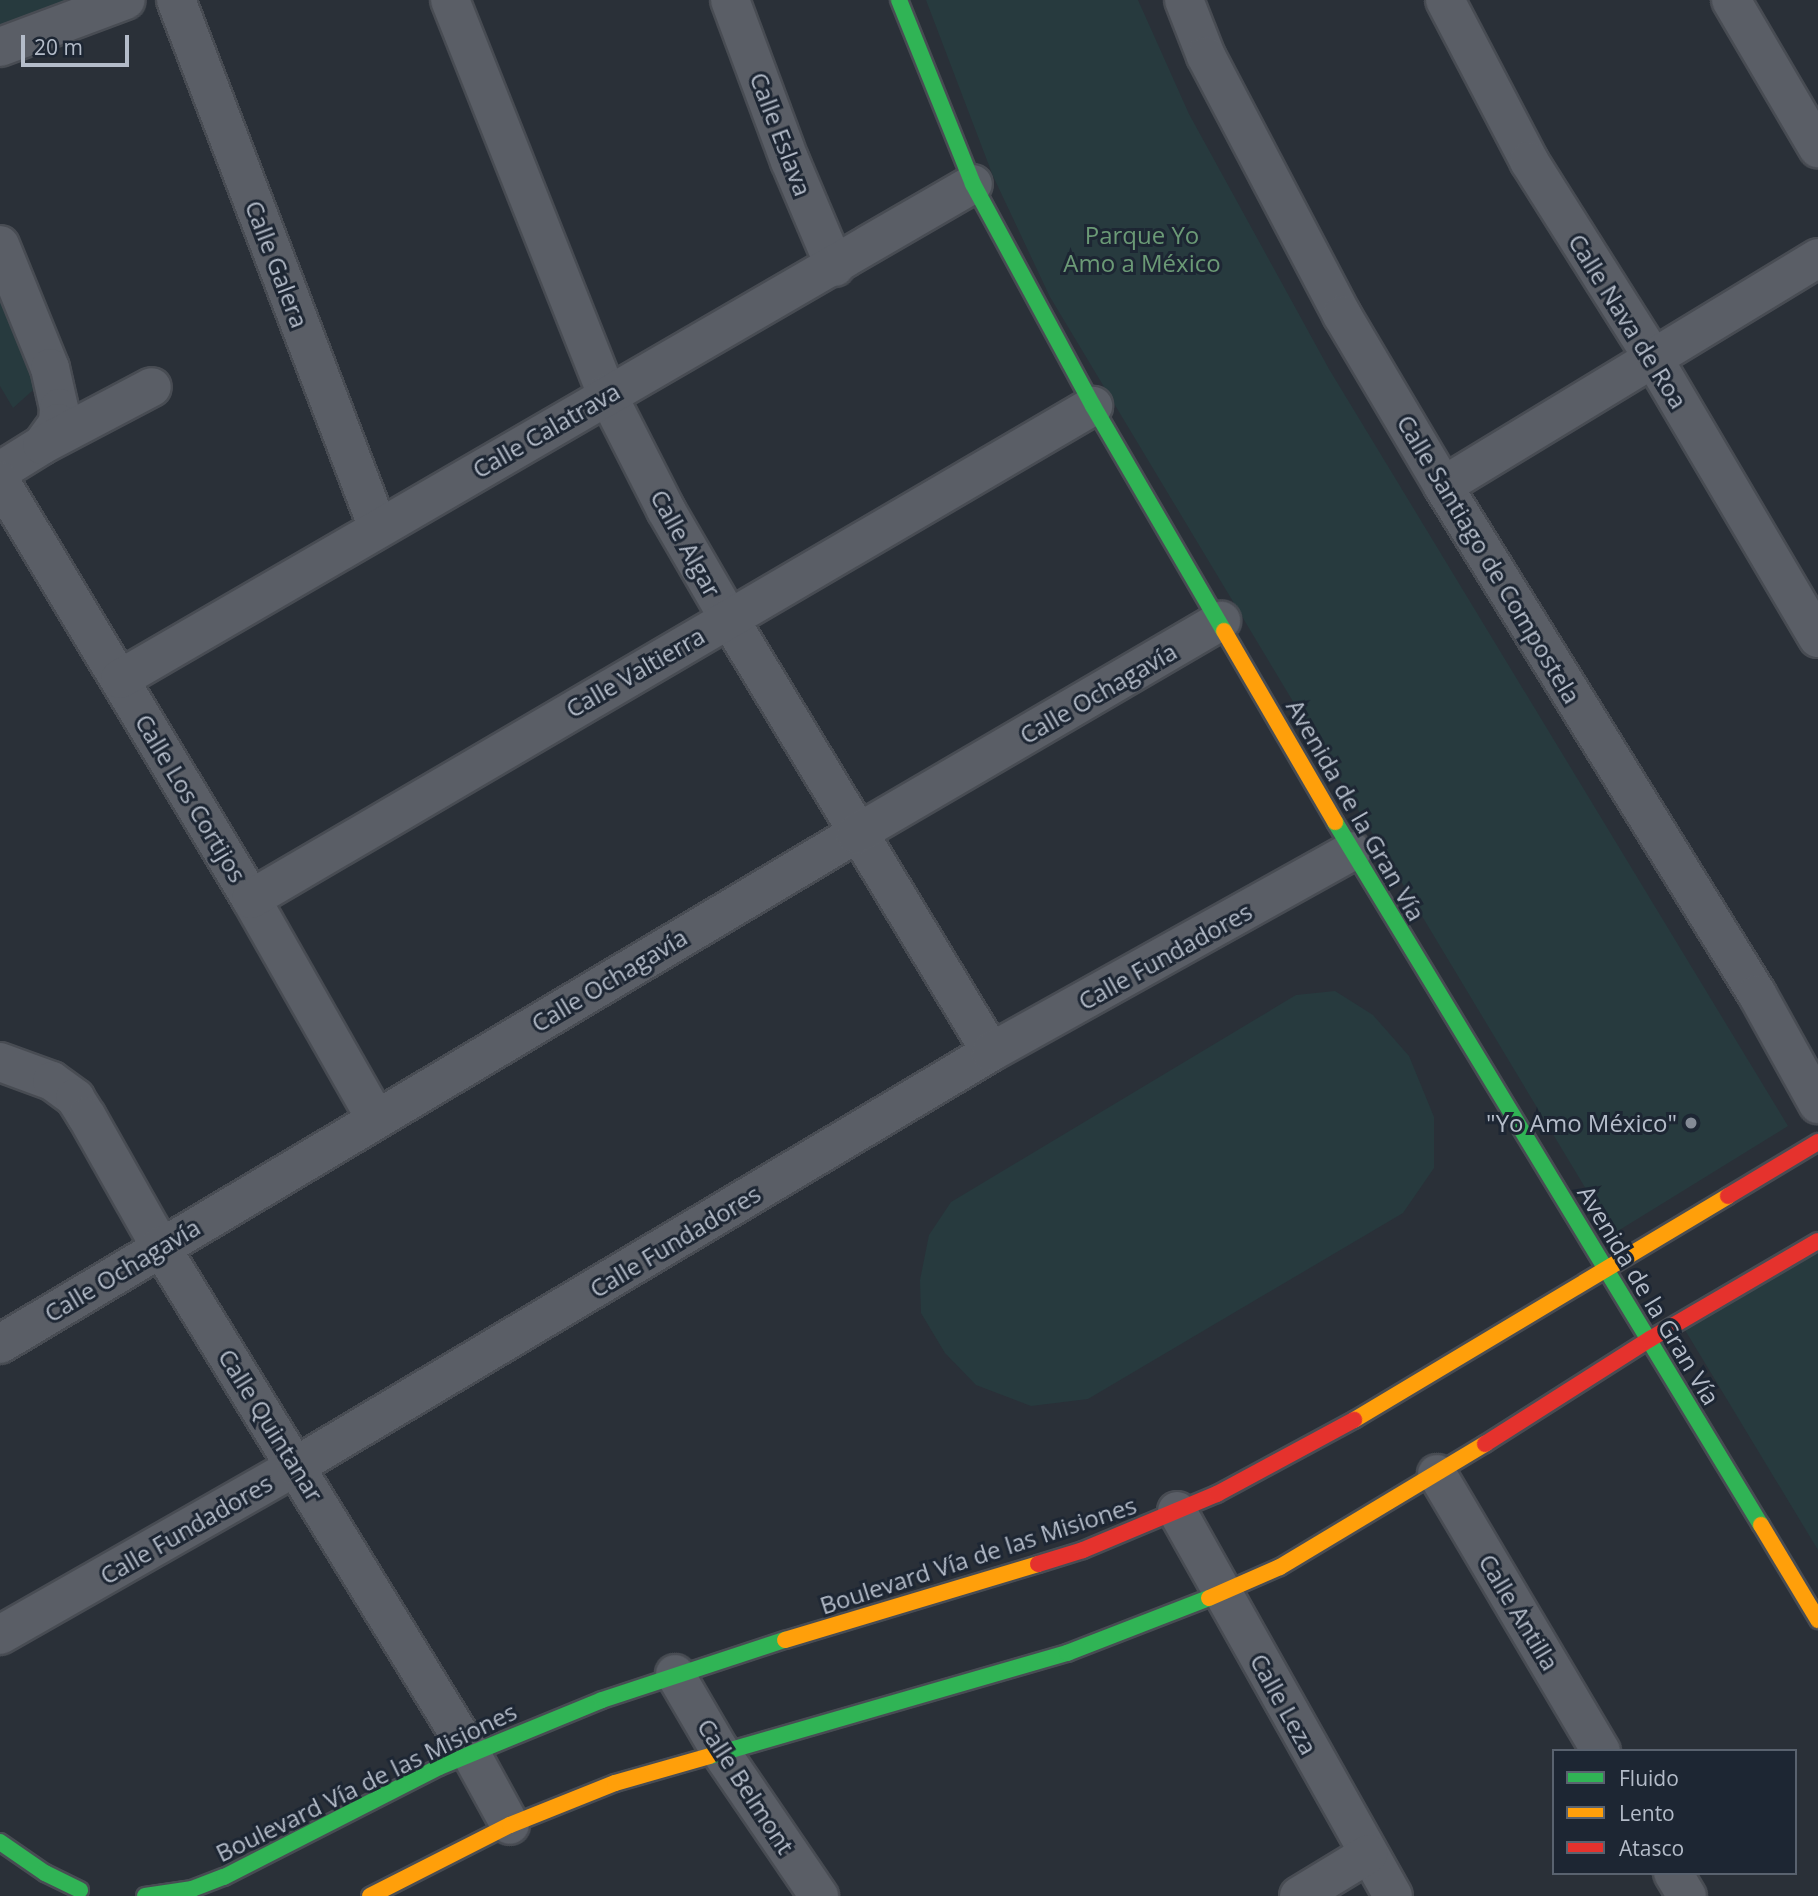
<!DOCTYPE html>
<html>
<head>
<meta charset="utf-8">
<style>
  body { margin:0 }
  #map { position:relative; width:1818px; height:1896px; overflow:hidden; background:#2a3038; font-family:"Open Sans",sans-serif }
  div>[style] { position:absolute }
  .green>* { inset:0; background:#273a3e }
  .roads { filter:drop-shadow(2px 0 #484c53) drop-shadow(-2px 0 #484c53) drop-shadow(0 2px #484c53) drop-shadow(0 -2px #484c53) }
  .street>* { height:38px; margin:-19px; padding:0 19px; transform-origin:19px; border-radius:19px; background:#5a5e66 }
  .fast>* { height:16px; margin:-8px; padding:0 8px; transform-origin:8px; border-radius:8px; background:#30b455 }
  .slow>* { height:16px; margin:-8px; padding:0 8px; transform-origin:8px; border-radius:8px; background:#ff9f0a }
  .jam>* { height:16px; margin:-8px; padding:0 8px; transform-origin:8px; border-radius:8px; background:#e5322d }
  .dots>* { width:19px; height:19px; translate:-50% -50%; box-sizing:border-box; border:4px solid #1d2633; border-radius:50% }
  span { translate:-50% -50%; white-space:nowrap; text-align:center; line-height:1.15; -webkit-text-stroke:6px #1d2633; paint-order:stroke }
  .street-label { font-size:24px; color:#b4bcc9 }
  .park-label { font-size:24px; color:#6b9a76 }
  .poi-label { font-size:24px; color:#b4bcc9 }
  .right { translate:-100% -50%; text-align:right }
  .legend { position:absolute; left:1552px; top:1749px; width:245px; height:126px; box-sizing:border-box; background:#1d2633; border:2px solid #59626f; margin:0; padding:9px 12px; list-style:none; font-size:21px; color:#b4bcc9 }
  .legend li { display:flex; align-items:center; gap:14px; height:35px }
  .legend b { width:35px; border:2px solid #59626f }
  .scale { position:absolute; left:21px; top:35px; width:108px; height:32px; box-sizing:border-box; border:4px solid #b4bcc9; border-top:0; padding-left:9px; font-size:21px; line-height:24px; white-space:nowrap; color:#b4bcc9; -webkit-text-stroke:5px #1d2633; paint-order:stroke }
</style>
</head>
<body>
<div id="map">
  <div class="green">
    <i style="clip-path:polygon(0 0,105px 0,0 38px)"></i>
    <i style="clip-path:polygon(926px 0,1138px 0,1189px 114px,1329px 369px,1788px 1126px,1613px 1234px,1050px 297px,993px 176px)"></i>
    <i style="clip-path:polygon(0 280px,41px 383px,13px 408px,0 386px)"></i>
    <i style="clip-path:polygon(1335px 991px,1373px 1015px,1409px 1056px,1434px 1117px,1434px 1168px,1403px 1213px,1088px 1399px,1031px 1406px,976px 1385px,945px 1353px,921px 1313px,920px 1280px,929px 1235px,951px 1202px,1296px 995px)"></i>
    <i style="clip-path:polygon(1818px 1250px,1818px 1550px,1685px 1330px)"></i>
  </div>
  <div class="roads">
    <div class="street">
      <i style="left:176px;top:0;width:565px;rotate:69.06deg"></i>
      <i style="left:450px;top:0;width:424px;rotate:68.3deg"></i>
      <i style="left:607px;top:394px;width:130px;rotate:63deg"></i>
      <i style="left:666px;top:510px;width:124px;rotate:59.9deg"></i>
      <i style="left:728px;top:617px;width:508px;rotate:58.84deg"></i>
      <i style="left:730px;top:0;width:172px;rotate:69.6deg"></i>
      <i style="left:790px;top:161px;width:115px;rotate:67deg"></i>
      <i style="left:1184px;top:0;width:60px;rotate:68.6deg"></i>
      <i style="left:1206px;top:56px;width:293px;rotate:62.3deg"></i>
      <i style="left:1342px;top:315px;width:199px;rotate:59.4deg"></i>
      <i style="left:1443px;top:486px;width:597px;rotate:58.28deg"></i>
      <i style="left:1757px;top:994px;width:126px;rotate:61deg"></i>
      <i style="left:1445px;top:0;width:182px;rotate:62.4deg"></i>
      <i style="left:1529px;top:161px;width:233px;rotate:57.8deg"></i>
      <i style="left:1653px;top:358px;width:325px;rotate:59.5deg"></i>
      <i style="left:1731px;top:0;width:172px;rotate:59.6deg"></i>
      <i style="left:0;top:47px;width:134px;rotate:-20.5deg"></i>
      <i style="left:0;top:245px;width:133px;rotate:67.9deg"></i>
      <i style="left:50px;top:368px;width:41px;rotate:77.3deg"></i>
      <i style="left:59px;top:408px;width:15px;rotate:94deg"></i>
      <i style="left:58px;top:423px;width:27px;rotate:126deg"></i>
      <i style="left:42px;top:445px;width:49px;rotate:148.2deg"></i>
      <i style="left:42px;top:445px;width:124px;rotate:-27.8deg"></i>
      <i style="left:0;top:481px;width:488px;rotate:59deg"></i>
      <i style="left:251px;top:899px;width:253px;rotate:60.4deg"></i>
      <i style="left:1443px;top:486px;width:439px;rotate:-31.3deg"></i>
      <i style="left:120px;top:679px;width:986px;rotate:-30.13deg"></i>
      <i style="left:251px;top:899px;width:976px;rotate:-30.35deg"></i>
      <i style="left:0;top:1062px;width:55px;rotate:20.1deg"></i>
      <i style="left:52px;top:1081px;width:29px;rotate:36deg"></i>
      <i style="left:75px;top:1098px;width:22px;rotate:58deg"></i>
      <i style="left:87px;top:1117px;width:148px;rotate:60.5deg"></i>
      <i style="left:160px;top:1246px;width:593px;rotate:58.51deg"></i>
      <i style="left:470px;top:1752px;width:83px;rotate:61.3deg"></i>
      <i style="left:0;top:1344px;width:996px;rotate:-30.79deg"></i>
      <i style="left:856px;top:834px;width:423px;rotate:-30.3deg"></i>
      <i style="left:1437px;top:1474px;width:322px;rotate:59.4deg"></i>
      <i style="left:1177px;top:1511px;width:441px;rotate:60.7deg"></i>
      <i style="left:0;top:1635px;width:341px;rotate:-29.7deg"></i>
      <i style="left:296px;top:1466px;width:809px;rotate:-30.78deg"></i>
      <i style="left:991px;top:1052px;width:413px;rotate:-29.1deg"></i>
      <i style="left:675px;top:1674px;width:89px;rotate:59.7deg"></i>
      <i style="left:720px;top:1751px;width:176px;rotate:55.7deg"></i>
      <i style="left:1673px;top:1873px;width:27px;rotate:59deg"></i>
      <i style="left:1299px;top:1896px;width:81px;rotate:-31.3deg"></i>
    </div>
    <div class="fast">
      <i style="left:899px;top:0;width:198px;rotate:68.1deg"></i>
      <i style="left:973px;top:184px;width:252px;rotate:61.6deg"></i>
      <i style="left:1093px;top:406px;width:260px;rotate:59.8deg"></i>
      <i style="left:1335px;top:822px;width:822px;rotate:58.79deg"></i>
      <i style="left:710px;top:1756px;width:372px;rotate:-16.1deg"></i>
      <i style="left:1067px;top:1653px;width:152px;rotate:-21.2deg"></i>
      <i style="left:0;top:1842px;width:55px;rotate:34.6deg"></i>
      <i style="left:45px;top:1873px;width:39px;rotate:26deg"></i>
      <i style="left:145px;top:1896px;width:48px;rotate:-8.5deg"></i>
      <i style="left:192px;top:1889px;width:34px;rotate:-21deg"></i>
      <i style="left:224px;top:1877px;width:242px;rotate:-27.1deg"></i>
      <i style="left:439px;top:1767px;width:176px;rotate:-22.3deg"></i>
      <i style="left:602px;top:1700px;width:193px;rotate:-18.2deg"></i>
    </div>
    <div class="slow">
      <i style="left:1224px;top:631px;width:221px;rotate:59.8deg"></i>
      <i style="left:1354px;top:1420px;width:436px;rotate:-30.9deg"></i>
      <i style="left:1761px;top:1525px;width:111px;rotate:59deg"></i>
      <i style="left:1209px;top:1598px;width:77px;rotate:-23.6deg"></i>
      <i style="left:1280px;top:1567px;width:239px;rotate:-31deg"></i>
      <i style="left:785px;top:1640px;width:264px;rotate:-16.7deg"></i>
      <i style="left:370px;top:1896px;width:157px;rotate:-26.9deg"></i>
      <i style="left:510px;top:1825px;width:113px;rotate:-21.8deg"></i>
      <i style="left:615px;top:1783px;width:99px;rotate:-15.9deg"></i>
    </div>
    <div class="jam">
      <i style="left:1728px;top:1196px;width:105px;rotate:-31deg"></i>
      <i style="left:1485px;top:1444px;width:196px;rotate:-32.5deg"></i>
      <i style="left:1650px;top:1339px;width:194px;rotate:-30.3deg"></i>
      <i style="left:1038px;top:1564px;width:47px;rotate:-17.3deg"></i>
      <i style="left:1083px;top:1550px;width:145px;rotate:-22.7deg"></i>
      <i style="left:1217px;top:1494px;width:156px;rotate:-28.4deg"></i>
    </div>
  </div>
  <div class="dots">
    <i style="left:1691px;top:1123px;background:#848b96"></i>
  </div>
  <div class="street-label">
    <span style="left:781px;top:134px;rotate:69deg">Calle Eslava</span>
    <span style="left:277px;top:264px;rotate:69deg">Calle Galera</span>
    <span style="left:1628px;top:321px;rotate:58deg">Calle Nava de Roa</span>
    <span style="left:546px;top:430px;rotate:-30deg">Calle Calatrava</span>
    <span style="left:686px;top:543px;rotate:61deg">Calle Algar</span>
    <span style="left:1489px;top:559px;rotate:59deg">Calle Santiago de Compostela</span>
    <span style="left:635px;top:672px;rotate:-30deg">Calle Valtierra</span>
    <span style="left:1098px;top:693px;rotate:-30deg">Calle Ochagavía</span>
    <span style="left:191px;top:798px;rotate:59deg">Calle Los Cortijos</span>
    <span style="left:1356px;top:810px;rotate:60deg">Avenida de la Gran Vía</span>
    <span style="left:1165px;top:956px;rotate:-29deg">Calle Fundadores</span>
    <span style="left:609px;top:980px;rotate:-31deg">Calle Ochagavía</span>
    <span style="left:675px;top:1241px;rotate:-31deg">Calle Fundadores</span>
    <span style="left:122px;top:1270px;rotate:-31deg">Calle Ochagavía</span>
    <span style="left:1649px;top:1295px;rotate:59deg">Avenida de la Gran Vía</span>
    <span style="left:271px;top:1425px;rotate:58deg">Calle Quintanar</span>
    <span style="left:186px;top:1529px;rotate:-30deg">Calle Fundadores</span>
    <span style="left:978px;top:1555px;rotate:-18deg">Boulevard Vía de las Misiones</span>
    <span style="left:1519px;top:1612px;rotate:59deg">Calle Antilla</span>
    <span style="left:1284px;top:1704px;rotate:61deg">Calle Leza</span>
    <span style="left:366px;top:1782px;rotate:-26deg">Boulevard Vía de las Misiones</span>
    <span style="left:746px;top:1786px;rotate:57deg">Calle Belmont</span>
  </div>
  <div class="park-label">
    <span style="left:1142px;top:249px">Parque Yo<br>Amo a México</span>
  </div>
  <div class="poi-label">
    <span class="right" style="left:1677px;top:1123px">"Yo Amo México"</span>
  </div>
  <ul class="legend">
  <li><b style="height:9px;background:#30b455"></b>Fluido</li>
  <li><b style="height:9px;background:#ff9f0a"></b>Lento</li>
  <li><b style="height:9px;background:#e5322d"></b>Atasco</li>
  </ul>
  <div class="scale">20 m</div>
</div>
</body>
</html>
